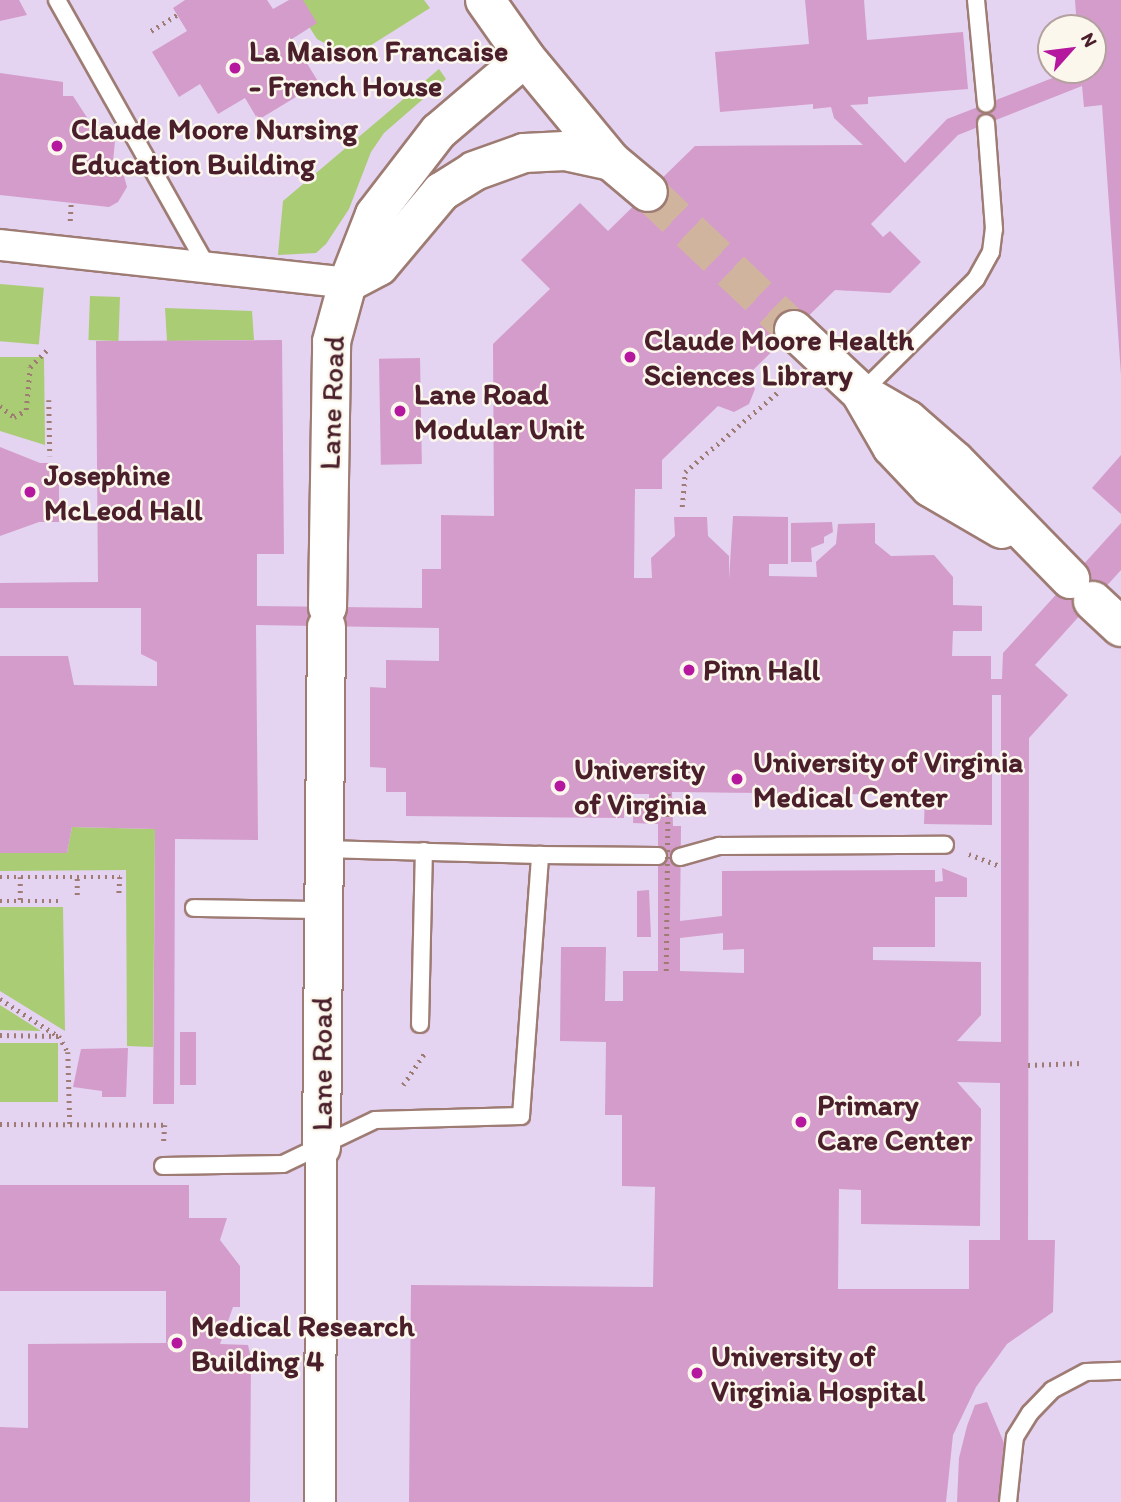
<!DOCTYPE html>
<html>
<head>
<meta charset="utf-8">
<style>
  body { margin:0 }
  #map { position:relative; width:1121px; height:1502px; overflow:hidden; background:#f3d9bb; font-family:Itim,sans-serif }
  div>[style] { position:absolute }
  .built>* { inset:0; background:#e4d3f1 }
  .green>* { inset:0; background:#aacc74; transform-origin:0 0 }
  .building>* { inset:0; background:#d49cca; transform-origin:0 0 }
  .secondary-tunnel>* { height:38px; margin-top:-19px; transform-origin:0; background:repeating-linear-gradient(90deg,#d1b49e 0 38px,transparent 0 57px) }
  .path>* { height:4.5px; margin-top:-2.25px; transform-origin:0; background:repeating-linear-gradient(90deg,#9e7c73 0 2px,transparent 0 7px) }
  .roads { filter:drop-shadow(2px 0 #9e7c73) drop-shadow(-2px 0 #9e7c73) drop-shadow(0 2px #9e7c73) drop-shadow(0 -2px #9e7c73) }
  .service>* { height:16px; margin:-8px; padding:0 8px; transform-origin:8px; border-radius:8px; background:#fff }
  .minor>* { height:30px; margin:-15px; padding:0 15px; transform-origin:15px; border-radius:15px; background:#fff }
  .tertiary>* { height:37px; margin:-18.5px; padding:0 18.5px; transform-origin:18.5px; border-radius:18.5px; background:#fff }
  .secondary>* { height:38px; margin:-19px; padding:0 19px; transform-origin:19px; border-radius:19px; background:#fff }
  .path-bridge>* { height:4.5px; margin-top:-2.25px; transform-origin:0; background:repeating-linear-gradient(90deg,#9e7c73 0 2px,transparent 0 7px) }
  .dots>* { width:19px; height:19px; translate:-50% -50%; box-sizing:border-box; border:4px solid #fbf7ec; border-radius:50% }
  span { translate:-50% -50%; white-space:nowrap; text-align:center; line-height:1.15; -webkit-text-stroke:5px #fbf7ec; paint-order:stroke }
  .poi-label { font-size:30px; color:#4a1f2b; font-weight:700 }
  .left { translate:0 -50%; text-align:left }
  .street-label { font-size:30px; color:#4a1f2b }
  .north { position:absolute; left:1037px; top:14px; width:70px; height:70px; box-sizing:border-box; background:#fbf7ec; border:2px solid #b4a19f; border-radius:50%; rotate:62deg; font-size:19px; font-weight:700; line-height:28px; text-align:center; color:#4a1f2b }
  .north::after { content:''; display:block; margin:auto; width:24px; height:32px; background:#b5179e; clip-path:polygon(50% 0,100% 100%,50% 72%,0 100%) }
</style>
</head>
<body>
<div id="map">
  <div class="built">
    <i style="clip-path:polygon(evenodd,0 0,1121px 0,1121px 1502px,0 1502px,0 0,1051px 28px,1093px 28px,1093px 70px,1051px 70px,1051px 28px)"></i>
  </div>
  <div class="green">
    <i style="clip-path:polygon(292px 0,424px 0,430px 8px,357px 54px,343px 53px,317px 39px)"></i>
    <i style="clip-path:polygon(439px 69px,446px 79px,384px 133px,371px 152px,349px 209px,326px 244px,316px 253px,278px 255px,283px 201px)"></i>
    <i style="left:0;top:284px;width:44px;height:57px;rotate:5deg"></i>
    <i style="left:90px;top:296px;width:30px;height:44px;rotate:2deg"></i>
    <i style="clip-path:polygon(165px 308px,252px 311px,254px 340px,167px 341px)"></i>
    <i style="clip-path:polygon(0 357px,44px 357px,45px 445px,0 431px)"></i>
    <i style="clip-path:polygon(72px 827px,155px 829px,153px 1047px,127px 1046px,126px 870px,0 871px,0 853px,67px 853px)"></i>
    <i style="clip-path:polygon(0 907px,63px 907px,65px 1031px,0 991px)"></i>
    <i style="clip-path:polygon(0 1005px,41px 1031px,0 1030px)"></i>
    <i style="left:0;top:1043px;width:58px;height:59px"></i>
  </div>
  <div class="building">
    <i style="clip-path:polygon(0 0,19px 0,27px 15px,0 21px)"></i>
    <i style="clip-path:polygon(185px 0,267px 0,273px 9px,289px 0,303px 0,317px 23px,292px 39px,319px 83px,258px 120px,245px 98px,218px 114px,200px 84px,179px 97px,152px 52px,187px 31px,173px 8px)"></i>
    <i style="clip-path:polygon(evenodd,805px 0,864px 0,867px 40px,963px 32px,968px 89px,868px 97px,868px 104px,850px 105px,905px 163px,947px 119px,1073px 70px,1093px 70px,1093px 28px,1077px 28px,1075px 0,1121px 0,1121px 375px,1102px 105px,1084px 107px,1082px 86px,958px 135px,871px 224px,883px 237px,890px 231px,921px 262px,890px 293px,835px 290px,748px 375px,755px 389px,749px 404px,734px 412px,718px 406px,662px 460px,662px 489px,635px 489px,634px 578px,652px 578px,651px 558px,675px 536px,674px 517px,707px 517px,708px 536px,729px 556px,729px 579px,733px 516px,788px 517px,788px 564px,769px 564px,769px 576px,817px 577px,816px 562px,836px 544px,838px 524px,875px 523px,875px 543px,891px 556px,934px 555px,953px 577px,953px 605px,982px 606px,982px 631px,953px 631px,952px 656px,991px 656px,991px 679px,1002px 679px,1003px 653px,1121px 523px,1121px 570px,1035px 665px,1068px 695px,1029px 738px,1028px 1240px,1055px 1240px,1053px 1312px,1007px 1344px,976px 1387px,953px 1435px,946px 1502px,409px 1502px,411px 1285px,653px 1287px,655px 1187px,622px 1186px,622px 1115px,605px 1115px,606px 1042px,560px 1041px,561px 947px,606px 947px,605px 1001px,623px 1001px,623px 971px,658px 971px,658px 824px,633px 823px,634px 799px,649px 799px,649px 794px,624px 794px,624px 818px,406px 816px,406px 792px,386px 792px,386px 768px,370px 767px,370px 687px,386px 688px,386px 660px,439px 661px,439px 628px,256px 625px,258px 840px,175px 839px,174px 1104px,153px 1104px,155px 829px,72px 827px,67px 853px,0 853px,0 656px,68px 656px,74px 685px,157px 686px,157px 662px,141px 654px,141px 608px,0 608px,0 583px,98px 582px,96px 341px,282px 340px,284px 554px,257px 554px,257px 606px,422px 608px,422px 569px,441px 569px,441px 515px,494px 516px,493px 344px,550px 289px,521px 260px,580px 203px,608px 231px,695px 146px,863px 145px,834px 118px,831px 107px,813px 109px,813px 104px,720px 112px,715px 52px,809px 44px,805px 0,992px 695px,1001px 695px,1001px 1042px,957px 1041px,981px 1015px,981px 962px,873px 960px,873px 947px,935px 947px,935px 897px,967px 897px,967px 878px,942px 868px,943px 881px,935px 882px,935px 870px,722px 871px,722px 916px,680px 921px,681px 826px,673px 826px,672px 792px,925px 795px,924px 824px,992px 825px,992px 695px,805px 0,723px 933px,723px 950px,744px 949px,744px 973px,680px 971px,680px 938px,723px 933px,805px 0,957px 1082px,1000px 1083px,1000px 1240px,969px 1240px,969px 1289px,838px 1289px,839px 1189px,861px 1190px,861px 1224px,980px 1226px,981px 1109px,957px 1082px)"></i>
    <i style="clip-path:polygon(0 73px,63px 82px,63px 96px,73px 96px,88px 119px,87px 128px,116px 130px,113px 162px,122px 169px,127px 187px,118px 202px,109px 207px,0 195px)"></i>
    <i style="left:420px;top:358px;width:106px;height:41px;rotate:89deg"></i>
    <i style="clip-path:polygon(0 447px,40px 463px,59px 463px,59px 522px,39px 522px,0 536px)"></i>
    <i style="clip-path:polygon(1121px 455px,1121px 514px,1092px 488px)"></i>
    <i style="clip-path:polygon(832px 522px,833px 532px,824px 537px,824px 543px,811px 548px,812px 562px,791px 562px,791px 523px)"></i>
    <i style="clip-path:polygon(649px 890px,651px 937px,637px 937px,637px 891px)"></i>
    <i style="left:180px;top:1032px;width:16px;height:53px"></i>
    <i style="clip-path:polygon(128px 1048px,126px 1097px,102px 1097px,102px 1091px,73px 1087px,81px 1049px)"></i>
    <i style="clip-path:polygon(0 1185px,189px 1185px,189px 1218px,227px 1218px,220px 1240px,240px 1266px,240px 1307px,233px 1307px,220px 1344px,248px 1345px,251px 1358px,250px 1502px,0 1502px,0 1427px,28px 1428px,28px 1344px,166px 1343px,166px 1291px,0 1291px)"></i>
    <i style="clip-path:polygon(987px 1402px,1004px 1443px,1008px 1502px,957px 1502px,959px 1458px,967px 1426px,975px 1405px)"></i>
  </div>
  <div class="secondary-tunnel">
    <i style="left:648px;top:192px;width:201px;rotate:43.4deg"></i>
  </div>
  <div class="path">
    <i style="left:151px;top:31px;width:32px;rotate:-32deg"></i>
    <i style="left:70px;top:221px;width:18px;rotate:-87deg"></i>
    <i style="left:49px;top:400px;width:56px;rotate:89deg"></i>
    <i style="left:0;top:406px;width:18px;rotate:38deg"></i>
    <i style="left:14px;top:417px;width:14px;rotate:-30deg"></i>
    <i style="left:26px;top:410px;width:43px;rotate:-84.7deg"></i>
    <i style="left:30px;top:367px;width:25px;rotate:-45deg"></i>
    <i style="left:682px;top:507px;width:35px;rotate:-85deg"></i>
    <i style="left:685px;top:472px;width:123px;rotate:-40.7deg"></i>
    <i style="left:969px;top:854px;width:33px;rotate:21deg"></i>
    <i style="left:0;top:877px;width:120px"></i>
    <i style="left:120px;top:877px;width:18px;rotate:93deg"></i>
    <i style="left:77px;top:895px;width:18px;rotate:-90deg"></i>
    <i style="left:20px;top:900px;width:23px;rotate:-90deg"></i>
    <i style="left:0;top:901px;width:62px"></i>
    <i style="left:0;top:999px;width:69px;rotate:32.5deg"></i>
    <i style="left:0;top:1035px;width:59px;rotate:1deg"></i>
    <i style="left:59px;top:1036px;width:18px;rotate:61deg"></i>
    <i style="left:68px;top:1052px;width:72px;rotate:88.4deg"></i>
    <i style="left:1028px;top:1065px;width:53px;rotate:-2.2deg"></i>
    <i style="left:403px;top:1085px;width:41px;rotate:-55.9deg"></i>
    <i style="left:0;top:1124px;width:165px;rotate:0.3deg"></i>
    <i style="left:165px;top:1125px;width:16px;rotate:94deg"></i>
  </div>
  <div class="roads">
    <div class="service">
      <i style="left:57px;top:0;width:308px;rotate:60.6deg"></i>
      <i style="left:976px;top:0;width:104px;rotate:84.5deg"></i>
      <i style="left:861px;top:393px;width:162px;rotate:-44.7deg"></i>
      <i style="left:976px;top:279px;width:31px;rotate:-61deg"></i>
      <i style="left:991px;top:252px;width:23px;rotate:-83deg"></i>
      <i style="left:994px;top:229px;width:106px;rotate:-94.3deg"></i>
      <i style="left:540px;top:855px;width:118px;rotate:0.5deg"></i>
      <i style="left:680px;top:857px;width:41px;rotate:-15.8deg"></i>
      <i style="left:719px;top:846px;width:226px;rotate:-0.3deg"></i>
      <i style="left:194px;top:908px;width:128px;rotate:0.9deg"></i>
      <i style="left:420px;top:1024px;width:173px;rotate:-88.7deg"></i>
      <i style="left:163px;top:1166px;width:120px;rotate:-1deg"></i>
      <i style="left:283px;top:1164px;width:102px;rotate:-25.6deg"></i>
      <i style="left:375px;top:1120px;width:146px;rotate:-1.6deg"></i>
      <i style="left:521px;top:1116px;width:262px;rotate:-85.8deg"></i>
      <i style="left:540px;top:855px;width:217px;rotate:-178.4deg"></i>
      <i style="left:1008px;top:1502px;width:65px;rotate:-83.9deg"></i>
      <i style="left:1015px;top:1437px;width:28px;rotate:-58deg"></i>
      <i style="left:1030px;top:1413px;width:32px;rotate:-46deg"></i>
      <i style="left:1052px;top:1390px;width:38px;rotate:-28deg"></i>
      <i style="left:1086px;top:1372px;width:35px;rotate:-2deg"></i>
    </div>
    <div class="minor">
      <i style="left:0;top:245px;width:349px;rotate:6.2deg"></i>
      <i style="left:320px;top:1502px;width:355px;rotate:-89.8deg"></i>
    </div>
    <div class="tertiary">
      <i style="left:327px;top:607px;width:266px;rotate:-89.1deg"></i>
      <i style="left:331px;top:341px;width:60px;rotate:-74.6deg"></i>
      <i style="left:347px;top:283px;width:74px;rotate:-68.6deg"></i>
      <i style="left:374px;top:214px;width:105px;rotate:-52.4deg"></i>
      <i style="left:438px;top:131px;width:114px;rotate:-40.4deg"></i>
      <i style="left:321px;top:1147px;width:521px;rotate:-89.45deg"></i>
    </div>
    <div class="secondary">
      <i style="left:485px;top:0;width:70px;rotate:54.9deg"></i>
      <i style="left:525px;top:57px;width:135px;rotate:50.4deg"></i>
      <i style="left:611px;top:161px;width:48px;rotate:40deg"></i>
      <i style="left:347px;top:283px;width:36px;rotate:-28deg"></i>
      <i style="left:379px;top:266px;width:97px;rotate:-50deg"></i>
      <i style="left:441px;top:192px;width:39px;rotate:-32deg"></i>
      <i style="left:474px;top:171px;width:53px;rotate:-19.8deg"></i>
      <i style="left:524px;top:153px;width:41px;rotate:-2.8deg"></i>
      <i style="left:565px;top:151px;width:47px;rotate:12.3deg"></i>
      <i style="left:794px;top:330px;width:92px;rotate:43.2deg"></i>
      <i style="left:861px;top:393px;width:54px;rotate:29.9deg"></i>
      <i style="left:908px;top:420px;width:62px;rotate:41.1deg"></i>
      <i style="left:955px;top:461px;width:165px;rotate:45.7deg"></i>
      <i style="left:862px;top:395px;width:60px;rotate:60deg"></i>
      <i style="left:892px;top:447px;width:55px;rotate:46.5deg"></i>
      <i style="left:930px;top:487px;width:83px;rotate:30.3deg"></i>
      <i style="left:1093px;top:601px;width:38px;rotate:43deg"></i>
    </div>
  </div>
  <div class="path-bridge">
    <i style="left:666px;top:971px;width:179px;rotate:-89.4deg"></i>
  </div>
  <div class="dots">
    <i style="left:235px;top:68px;background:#b5179e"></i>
    <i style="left:57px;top:146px;background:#b5179e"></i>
    <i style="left:630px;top:357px;background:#b5179e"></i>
    <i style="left:400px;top:411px;background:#b5179e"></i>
    <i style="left:30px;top:492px;background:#b5179e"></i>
    <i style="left:689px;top:670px;background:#b5179e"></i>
    <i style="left:737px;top:779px;background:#b5179e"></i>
    <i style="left:560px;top:786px;background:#b5179e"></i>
    <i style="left:801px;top:1122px;background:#b5179e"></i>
    <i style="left:177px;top:1343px;background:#b5179e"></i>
    <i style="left:697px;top:1373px;background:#b5179e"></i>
  </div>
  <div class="poi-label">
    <span class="left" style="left:249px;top:68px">La Maison Francaise<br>- French House</span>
    <span class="left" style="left:71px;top:146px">Claude Moore Nursing<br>Education Building</span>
    <span class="left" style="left:644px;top:357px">Claude Moore Health<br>Sciences Library</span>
    <span class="left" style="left:414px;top:411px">Lane Road<br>Modular Unit</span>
    <span class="left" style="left:44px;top:492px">Josephine<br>McLeod Hall</span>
    <span class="left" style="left:703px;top:670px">Pinn Hall</span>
    <span class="left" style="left:753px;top:779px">University of Virginia<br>Medical Center</span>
    <span class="left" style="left:574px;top:786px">University<br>of Virginia</span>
    <span class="left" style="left:817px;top:1122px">Primary<br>Care Center</span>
    <span class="left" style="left:191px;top:1343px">Medical Research<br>Building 4</span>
    <span class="left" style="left:711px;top:1373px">University of<br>Virginia Hospital</span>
  </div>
  <div class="street-label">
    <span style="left:332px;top:403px;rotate:-88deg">Lane Road</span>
    <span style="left:322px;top:1064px;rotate:-90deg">Lane Road</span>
  </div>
  <div class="north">N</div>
</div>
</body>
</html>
